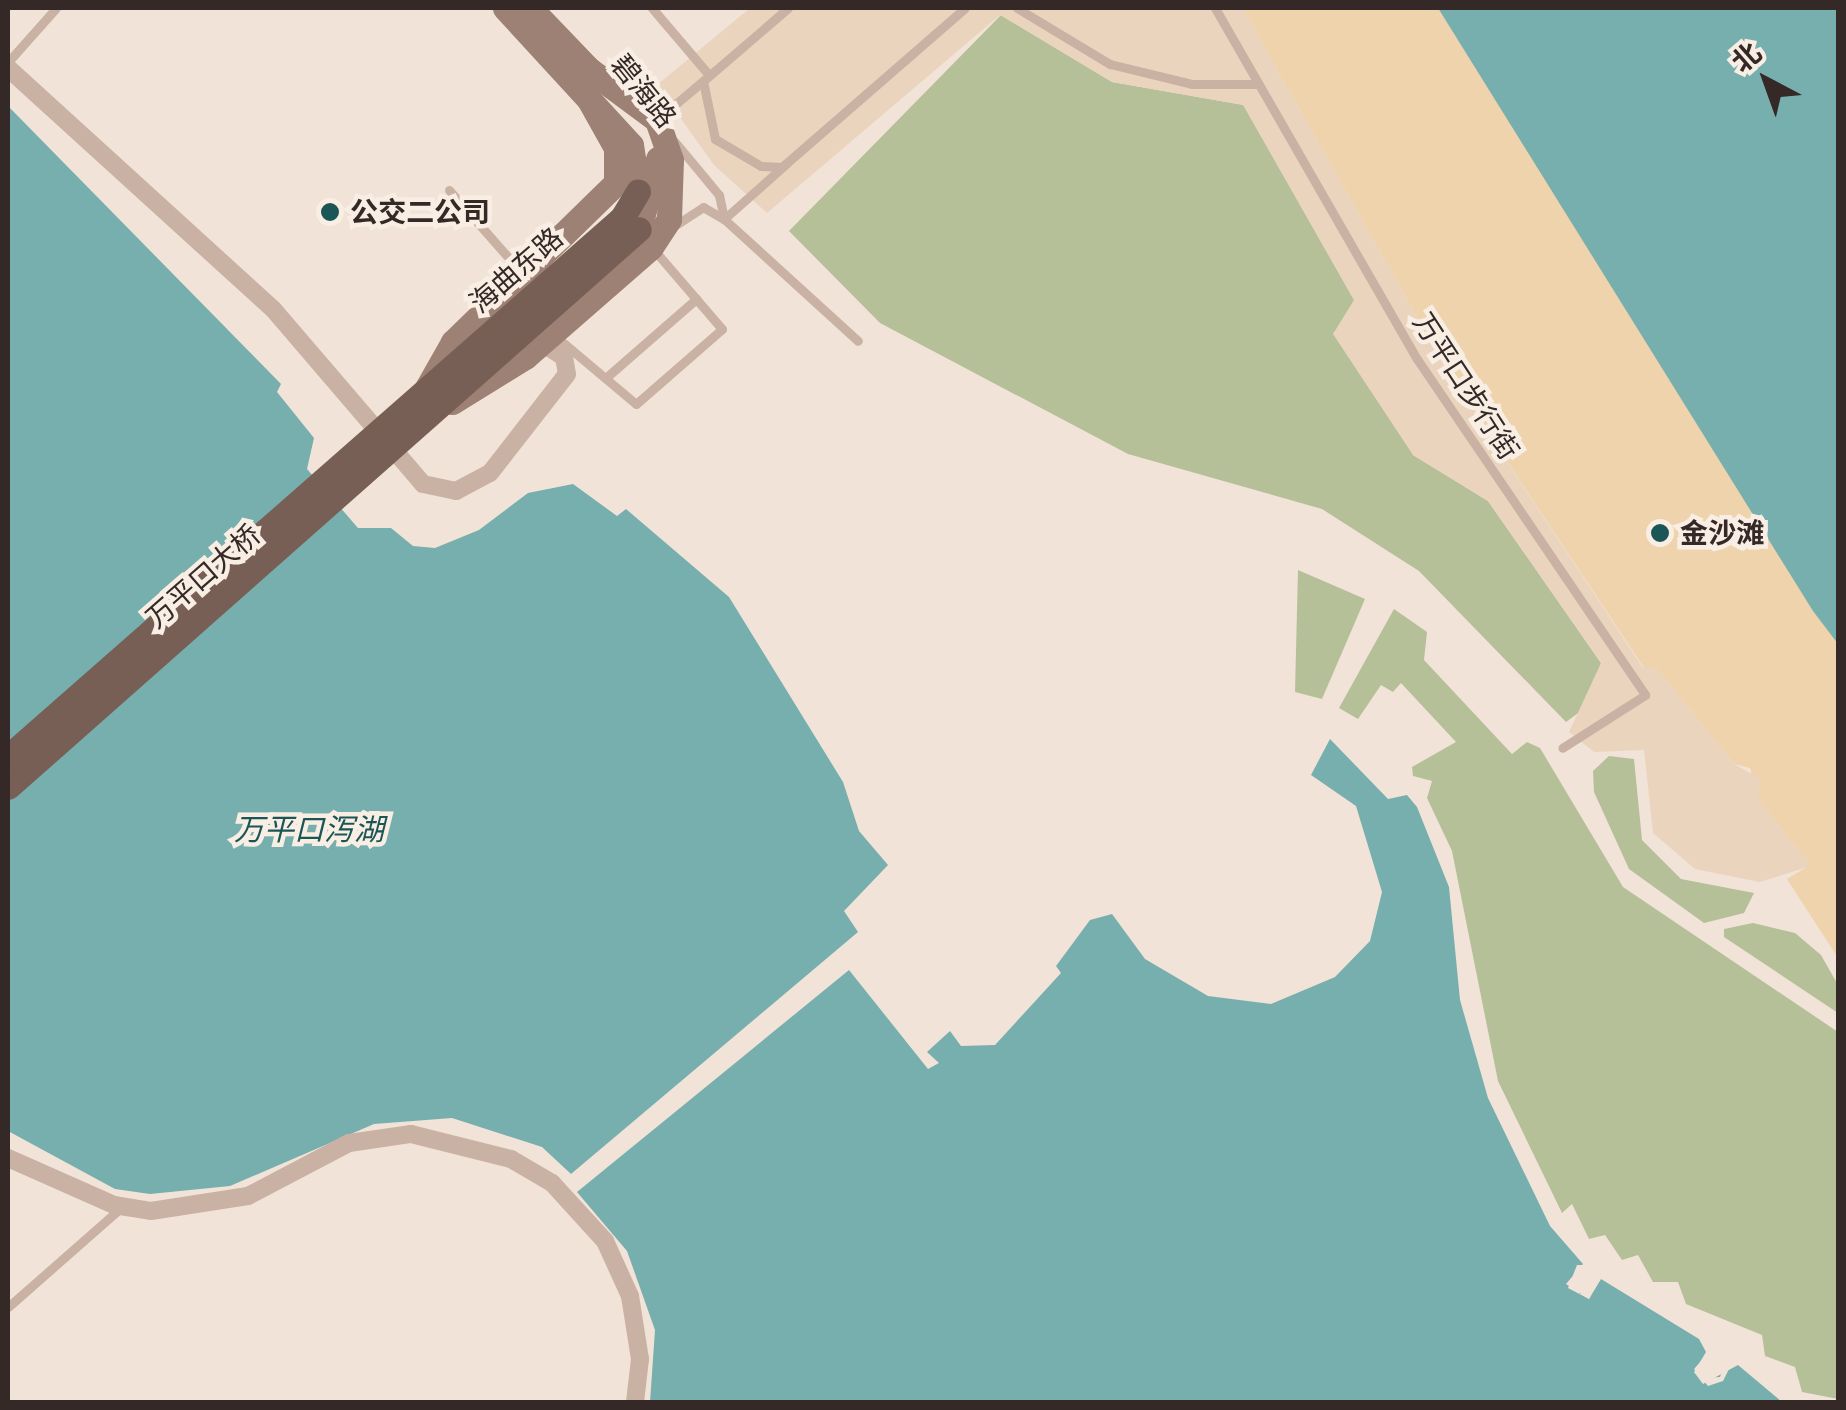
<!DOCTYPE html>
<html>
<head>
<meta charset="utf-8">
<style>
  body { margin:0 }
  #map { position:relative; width:1846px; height:1410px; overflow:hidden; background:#f1e3d8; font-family:Figtree,"Noto Sans SC",sans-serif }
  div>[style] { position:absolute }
  .green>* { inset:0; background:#b5c098 }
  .sand>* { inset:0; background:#eed3ad }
  .plaza>* { inset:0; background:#ead4be }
  .water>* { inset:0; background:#76afad }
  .pier>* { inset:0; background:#f1e3d8 }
  .lane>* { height:9px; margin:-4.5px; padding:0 4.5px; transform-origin:4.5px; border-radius:4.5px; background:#c9b2a4 }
  .street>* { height:18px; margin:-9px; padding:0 9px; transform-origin:9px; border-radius:9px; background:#c9b2a4 }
  .secondary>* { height:25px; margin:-12.5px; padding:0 12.5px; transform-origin:12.5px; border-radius:12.5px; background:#9d8175 }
  .primary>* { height:25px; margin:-12.5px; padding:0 12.5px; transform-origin:12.5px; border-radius:12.5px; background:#775f56 }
  .dots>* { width:28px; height:28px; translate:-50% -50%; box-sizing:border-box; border:5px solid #f9eee4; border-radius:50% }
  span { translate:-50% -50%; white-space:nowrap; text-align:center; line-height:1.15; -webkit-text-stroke:9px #f9eee4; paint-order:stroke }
  .street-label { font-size:28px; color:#342926 }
  .poi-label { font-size:28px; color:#342926; font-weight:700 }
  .left { translate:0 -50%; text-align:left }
  .water-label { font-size:30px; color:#1b5656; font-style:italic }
  .frame { position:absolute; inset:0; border:10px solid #342926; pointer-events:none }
  .north { position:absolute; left:1716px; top:30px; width:100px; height:100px; -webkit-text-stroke:8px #f9eee4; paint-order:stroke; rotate:319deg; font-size:28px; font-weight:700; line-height:40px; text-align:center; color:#342926 }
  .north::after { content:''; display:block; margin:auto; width:35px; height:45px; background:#342926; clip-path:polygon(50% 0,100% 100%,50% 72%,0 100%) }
</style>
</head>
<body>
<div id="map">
  <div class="green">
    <i style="clip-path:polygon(1001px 15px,1112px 82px,1244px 105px,1354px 300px,1413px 455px,1488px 501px,1601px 663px,1593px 702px,1566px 722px,1419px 571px,1322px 509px,1128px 454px,880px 323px,789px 231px)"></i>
    <i style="clip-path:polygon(1298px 570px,1365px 599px,1322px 699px,1295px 692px)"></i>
    <i style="clip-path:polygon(1394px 609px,1427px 632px,1424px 660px,1512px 754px,1527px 742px,1540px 748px,1623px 887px,1838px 1032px,1838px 1399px,1802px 1392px,1795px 1367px,1765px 1356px,1762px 1335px,1686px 1304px,1678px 1282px,1653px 1282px,1638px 1255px,1622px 1260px,1605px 1235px,1589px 1239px,1572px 1204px,1562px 1213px,1498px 1081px,1452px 851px,1427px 798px,1432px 781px,1413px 776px,1412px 767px,1456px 742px,1401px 683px,1393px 692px,1381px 685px,1358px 719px,1339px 708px)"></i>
    <i style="clip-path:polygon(1609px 756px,1634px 759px,1642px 840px,1681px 879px,1754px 893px,1744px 913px,1704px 923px,1629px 869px,1594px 792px,1593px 771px)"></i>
    <i style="clip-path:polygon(1753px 923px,1795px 933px,1821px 955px,1838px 985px,1838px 1013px,1724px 937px,1724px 929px)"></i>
  </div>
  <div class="sand">
    <i style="clip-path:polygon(1242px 8px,1438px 8px,1838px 644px,1838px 958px,1787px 879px,1810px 865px,1758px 800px,1750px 768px,1734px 764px,1656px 668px,1644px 668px,1451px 377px)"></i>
  </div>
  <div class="plaza">
    <i style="clip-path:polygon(750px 8px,1242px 8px,1451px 377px,1643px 668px,1656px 668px,1734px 764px,1761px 779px,1758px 800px,1811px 866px,1760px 882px,1695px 869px,1653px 833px,1644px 750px,1594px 752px,1569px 732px,1601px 663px,1488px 501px,1413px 455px,1333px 334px,1354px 300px,1243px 105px,1112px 82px,1000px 15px,767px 213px,714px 165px,657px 85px)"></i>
  </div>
  <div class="water">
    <i style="clip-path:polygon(1438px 8px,1838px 8px,1838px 644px,1813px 611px)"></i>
    <i style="clip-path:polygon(8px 106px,281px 384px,277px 392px,314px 438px,307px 469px,358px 528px,391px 528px,413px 546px,435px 548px,479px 530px,528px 493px,573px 484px,617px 516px,626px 509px,729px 597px,843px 782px,859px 831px,888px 865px,844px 911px,858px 932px,571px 1174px,542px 1147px,452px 1118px,374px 1124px,230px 1186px,150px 1194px,115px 1189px,8px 1131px)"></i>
    <i style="clip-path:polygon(1330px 739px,1388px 799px,1407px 795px,1417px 807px,1449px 887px,1460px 1000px,1488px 1098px,1550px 1226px,1583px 1264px,1566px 1284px,1589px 1299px,1601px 1279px,1699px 1339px,1706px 1352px,1694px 1372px,1703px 1384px,1738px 1365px,1782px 1402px,650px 1402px,655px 1330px,627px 1251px,577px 1192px,849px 970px,928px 1069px,939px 1063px,927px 1052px,950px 1031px,961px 1046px,995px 1045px,1061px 973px,1056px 966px,1090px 920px,1112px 914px,1145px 959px,1208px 996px,1271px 1004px,1335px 977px,1370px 941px,1382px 892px,1356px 806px,1311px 775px)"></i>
  </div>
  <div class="pier">
    <i style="clip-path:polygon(1577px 1265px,1588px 1265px,1572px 1279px,1580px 1294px,1600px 1275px,1589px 1299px,1568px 1288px)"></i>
    <i style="clip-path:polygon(1710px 1351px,1702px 1378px,1720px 1377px,1726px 1360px,1729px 1369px,1723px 1381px,1708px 1386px,1694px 1369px)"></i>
  </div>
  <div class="lane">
    <i style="left:652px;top:8px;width:88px;rotate:49.6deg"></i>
    <i style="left:788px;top:8px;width:112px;rotate:139.3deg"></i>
    <i style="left:703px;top:81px;width:59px;rotate:78.3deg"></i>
    <i style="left:715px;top:139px;width:53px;rotate:30.4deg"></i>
    <i style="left:761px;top:166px;width:21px;rotate:3deg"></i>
    <i style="left:782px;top:167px;width:242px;rotate:-41deg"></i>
    <i style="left:1017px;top:8px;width:109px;rotate:31.1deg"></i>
    <i style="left:1110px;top:64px;width:84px;rotate:13.7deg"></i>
    <i style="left:1192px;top:84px;width:66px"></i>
    <i style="left:1215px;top:8px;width:405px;rotate:60.1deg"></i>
    <i style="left:1417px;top:359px;width:406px;rotate:55.8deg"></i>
    <i style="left:1645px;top:695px;width:98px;rotate:147.4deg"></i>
    <i style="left:8px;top:62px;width:72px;rotate:-48.4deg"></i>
    <i style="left:659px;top:118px;width:57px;rotate:-40.1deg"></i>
    <i style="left:675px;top:142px;width:69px;rotate:50.3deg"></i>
    <i style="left:719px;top:195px;width:25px;rotate:78deg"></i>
    <i style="left:724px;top:219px;width:181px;rotate:42.3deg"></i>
    <i style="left:449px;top:190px;width:109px;rotate:48.7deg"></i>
    <i style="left:674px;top:226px;width:35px;rotate:-33deg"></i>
    <i style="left:703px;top:207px;width:24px;rotate:30deg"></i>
    <i style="left:724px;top:219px;width:84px;rotate:-41.6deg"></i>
    <i style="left:554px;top:335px;width:107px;rotate:40.1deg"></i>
    <i style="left:636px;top:404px;width:114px;rotate:-41.1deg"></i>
    <i style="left:722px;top:329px;width:104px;rotate:-130.7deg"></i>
    <i style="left:609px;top:375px;width:116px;rotate:-41.1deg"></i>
    <i style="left:8px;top:1307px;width:152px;rotate:-41.3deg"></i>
  </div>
  <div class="street">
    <i style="left:8px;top:68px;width:358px;rotate:42.3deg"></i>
    <i style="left:273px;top:309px;width:230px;rotate:49.4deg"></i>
    <i style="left:423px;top:484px;width:34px;rotate:12deg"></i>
    <i style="left:456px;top:491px;width:38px;rotate:-28deg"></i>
    <i style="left:490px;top:473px;width:125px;rotate:-52.1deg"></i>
    <i style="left:567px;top:374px;width:17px;rotate:-100deg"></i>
    <i style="left:564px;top:357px;width:26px;rotate:-148deg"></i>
    <i style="left:8px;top:1158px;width:116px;rotate:23.9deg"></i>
    <i style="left:114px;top:1205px;width:37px;rotate:9deg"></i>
    <i style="left:151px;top:1211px;width:98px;rotate:-8.8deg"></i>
    <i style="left:248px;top:1196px;width:114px;rotate:-27.7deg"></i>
    <i style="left:349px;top:1143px;width:63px;rotate:-8.3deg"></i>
    <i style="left:411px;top:1134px;width:103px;rotate:14deg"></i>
    <i style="left:511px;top:1159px;width:48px;rotate:30.3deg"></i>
    <i style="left:552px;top:1183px;width:79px;rotate:47.6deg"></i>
    <i style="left:605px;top:1241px;width:60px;rotate:65.6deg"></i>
    <i style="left:630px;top:1296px;width:64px;rotate:81deg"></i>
    <i style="left:640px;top:1359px;width:43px;rotate:96.6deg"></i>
  </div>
  <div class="secondary">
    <i style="left:505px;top:8px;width:186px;rotate:47.4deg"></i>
    <i style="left:631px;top:145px;width:47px;rotate:81.3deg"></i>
    <i style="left:530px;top:8px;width:100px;rotate:46.2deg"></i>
    <i style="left:639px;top:229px;width:73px;rotate:-74.8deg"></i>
    <i style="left:427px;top:388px;width:53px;rotate:-60.5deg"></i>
    <i style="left:453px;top:342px;width:228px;rotate:-44.3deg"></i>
    <i style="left:616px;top:183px;width:35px;rotate:-90deg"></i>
    <i style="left:616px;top:148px;width:57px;rotate:-119.2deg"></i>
    <i style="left:452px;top:402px;width:86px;rotate:-31.7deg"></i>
    <i style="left:525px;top:357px;width:167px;rotate:-41.1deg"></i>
    <i style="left:651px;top:247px;width:33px;rotate:-57deg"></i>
    <i style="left:669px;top:219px;width:59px;rotate:-88.1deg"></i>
    <i style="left:671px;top:160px;width:42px;rotate:-109.3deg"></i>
    <i style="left:657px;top:120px;width:87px;rotate:-143.4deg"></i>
  </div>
  <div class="primary">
    <i style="left:8px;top:757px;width:817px;rotate:-41.28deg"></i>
    <i style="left:622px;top:218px;width:31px;rotate:-59deg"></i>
    <i style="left:8px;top:787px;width:842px;rotate:-41.49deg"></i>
  </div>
  <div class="dots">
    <i style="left:330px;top:212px;background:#1b5656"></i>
    <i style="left:1660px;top:533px;background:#1b5656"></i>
  </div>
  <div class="street-label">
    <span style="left:644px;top:91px;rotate:51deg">碧海路</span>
    <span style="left:516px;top:270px;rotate:-41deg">海曲东路</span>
    <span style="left:1466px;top:386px;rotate:57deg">万平口步行街</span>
    <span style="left:203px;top:576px;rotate:-41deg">万平口大桥</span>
  </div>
  <div class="poi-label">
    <span class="left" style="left:350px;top:212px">公交二公司</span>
    <span class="left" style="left:1680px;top:533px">金沙滩</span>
  </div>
  <div class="water-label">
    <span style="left:309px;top:830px">万平口泻湖</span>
  </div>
  <div class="frame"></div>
  <div class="north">北</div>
</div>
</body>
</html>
